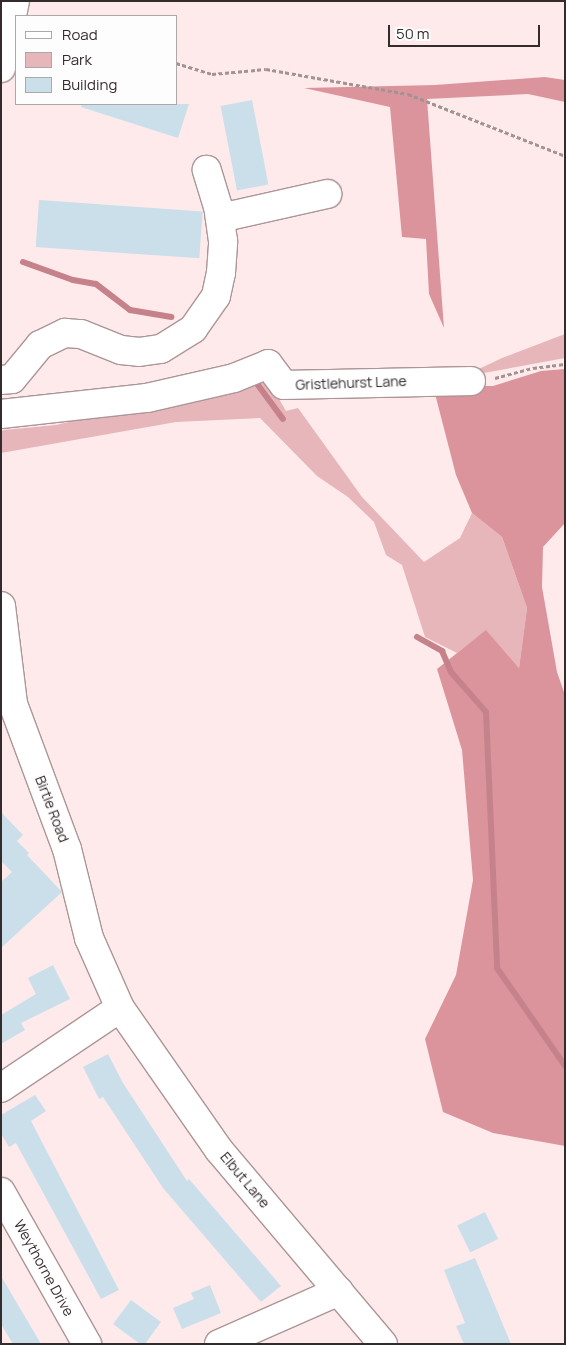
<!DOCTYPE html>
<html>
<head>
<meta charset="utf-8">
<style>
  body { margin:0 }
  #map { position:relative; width:566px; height:1345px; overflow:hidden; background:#feeaeb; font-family:Manrope,sans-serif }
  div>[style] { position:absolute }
  .green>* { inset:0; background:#e7b6bb }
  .forest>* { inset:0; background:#db949c }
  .stream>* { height:6px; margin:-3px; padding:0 3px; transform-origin:3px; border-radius:3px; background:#c6828a }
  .building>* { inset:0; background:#cadfea; transform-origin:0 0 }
  .path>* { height:3px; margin-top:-1.5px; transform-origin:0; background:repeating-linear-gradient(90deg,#a19293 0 4px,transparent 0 6.5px) }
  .roads { filter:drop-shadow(1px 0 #ac9597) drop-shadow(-1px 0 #ac9597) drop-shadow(0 1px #ac9597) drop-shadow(0 -1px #ac9597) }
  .minor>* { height:28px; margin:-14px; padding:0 14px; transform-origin:14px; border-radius:14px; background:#fff }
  span { translate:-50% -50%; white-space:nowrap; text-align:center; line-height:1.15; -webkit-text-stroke:4px #fdfdfd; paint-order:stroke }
  .street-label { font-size:14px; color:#342b2c }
  .frame { position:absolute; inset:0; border:2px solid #342b2c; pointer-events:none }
  .legend { position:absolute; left:15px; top:15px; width:162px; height:90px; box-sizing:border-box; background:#fdfdfd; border:1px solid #ada9a9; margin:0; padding:6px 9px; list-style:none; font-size:15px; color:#342b2c }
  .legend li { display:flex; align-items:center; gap:10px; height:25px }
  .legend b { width:25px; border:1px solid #ada9a9 }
  .scale { position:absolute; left:388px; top:25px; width:152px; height:22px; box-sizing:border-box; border:2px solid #342b2c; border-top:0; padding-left:6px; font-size:15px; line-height:18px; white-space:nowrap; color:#342b2c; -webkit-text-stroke:4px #fdfdfd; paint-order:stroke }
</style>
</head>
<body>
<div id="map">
  <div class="green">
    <i style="clip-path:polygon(565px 334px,565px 358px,462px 377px,502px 358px)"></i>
    <i style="clip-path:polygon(265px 375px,286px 411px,298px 408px,362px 497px,424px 562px,460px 538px,472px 513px,502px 537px,527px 608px,519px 668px,486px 631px,457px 653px,425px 637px,402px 565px,386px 555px,374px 522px,348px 497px,317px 476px,260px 418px,176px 422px,1px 453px,1px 431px,4px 430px,56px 425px)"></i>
  </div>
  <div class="forest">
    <i style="clip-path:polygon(545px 77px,565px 80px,565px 102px,528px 94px,427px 99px,444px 328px,429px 294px,426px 239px,402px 237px,390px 107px,304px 88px,435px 85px)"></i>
    <i style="clip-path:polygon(565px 369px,565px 523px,543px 547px,542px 587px,557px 672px,565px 695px,565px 1146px,493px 1133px,443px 1112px,425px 1039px,456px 975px,473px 880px,462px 750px,437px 669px,486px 630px,519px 668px,527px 608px,502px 537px,472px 513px,456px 475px,433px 386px,493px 386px,541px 371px)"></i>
  </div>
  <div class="stream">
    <i style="left:23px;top:262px;width:53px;rotate:19.8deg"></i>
    <i style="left:73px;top:280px;width:23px;rotate:10deg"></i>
    <i style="left:96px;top:284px;width:43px;rotate:37.4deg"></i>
    <i style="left:130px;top:310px;width:42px;rotate:9.7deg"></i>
    <i style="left:252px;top:377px;width:52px;rotate:53.6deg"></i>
    <i style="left:417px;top:637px;width:29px;rotate:29deg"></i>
    <i style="left:442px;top:651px;width:23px;rotate:67deg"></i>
    <i style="left:451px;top:672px;width:53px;rotate:48.8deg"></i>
    <i style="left:486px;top:712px;width:256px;rotate:87.5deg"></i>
    <i style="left:497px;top:968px;width:119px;rotate:55.2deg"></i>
  </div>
  <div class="building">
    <i style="left:252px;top:100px;width:86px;height:32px;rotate:79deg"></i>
    <i style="clip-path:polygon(82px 104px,189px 104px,178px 138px,81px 107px)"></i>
    <i style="left:39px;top:200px;width:164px;height:47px;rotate:4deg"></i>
    <i style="clip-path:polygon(1px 812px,23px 835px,17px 841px,29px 853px,27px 855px,62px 892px,1px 948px,1px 882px,12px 872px,1px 861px)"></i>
    <i style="clip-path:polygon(53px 965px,70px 999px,21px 1023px,25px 1030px,1px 1044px,1px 1015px,36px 994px,28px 978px)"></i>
    <i style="clip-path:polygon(108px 1054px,123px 1083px,187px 1181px,189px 1179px,281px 1286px,261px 1302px,163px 1188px,103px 1097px,99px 1099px,83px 1067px)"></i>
    <i style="clip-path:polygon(35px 1095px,46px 1111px,31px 1121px,119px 1290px,101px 1299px,16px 1143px,9px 1147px,1px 1134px,1px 1115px)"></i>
    <i style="left:485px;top:1212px;width:30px;height:31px;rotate:64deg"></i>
    <i style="clip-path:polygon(475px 1258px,511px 1344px,464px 1344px,456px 1326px,465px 1323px,444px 1270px)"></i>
    <i style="clip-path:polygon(1px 1276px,41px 1344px,13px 1344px,1px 1324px)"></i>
    <i style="clip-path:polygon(210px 1285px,221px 1313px,182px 1329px,173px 1308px,194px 1299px,191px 1293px)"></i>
    <i style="clip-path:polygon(131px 1300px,161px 1322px,145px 1344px,140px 1344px,113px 1324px)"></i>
  </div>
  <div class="path">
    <i style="left:176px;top:63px;width:38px;rotate:17deg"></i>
    <i style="left:212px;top:74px;width:54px;rotate:-5.3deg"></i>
    <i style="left:266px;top:69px;width:144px;rotate:10deg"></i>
    <i style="left:408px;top:94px;width:169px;rotate:21.5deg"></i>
    <i style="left:495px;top:378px;width:39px;rotate:-15deg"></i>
    <i style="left:533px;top:368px;width:32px;rotate:-7deg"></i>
  </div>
  <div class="roads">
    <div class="minor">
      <i style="left:1px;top:68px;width:68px;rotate:-78.2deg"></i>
      <i style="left:220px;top:218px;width:110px;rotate:-12.6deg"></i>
      <i style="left:1px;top:380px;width:11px;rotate:-5deg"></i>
      <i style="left:12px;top:379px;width:44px;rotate:-50.5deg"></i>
      <i style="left:40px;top:345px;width:28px;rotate:-26deg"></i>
      <i style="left:65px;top:333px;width:16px;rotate:4deg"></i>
      <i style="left:81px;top:334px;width:43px;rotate:21.8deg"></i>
      <i style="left:121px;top:350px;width:18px;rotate:6deg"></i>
      <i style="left:139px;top:352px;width:22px;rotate:-8deg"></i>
      <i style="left:161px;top:349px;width:38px;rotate:-32deg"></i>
      <i style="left:193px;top:329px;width:40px;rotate:-55.1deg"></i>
      <i style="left:216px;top:296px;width:24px;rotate:-78deg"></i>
      <i style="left:221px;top:273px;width:32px;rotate:-86deg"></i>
      <i style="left:223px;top:241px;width:34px;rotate:-98deg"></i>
      <i style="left:218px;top:207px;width:39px;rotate:-107deg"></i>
      <i style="left:1px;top:414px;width:147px;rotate:-6.3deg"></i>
      <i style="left:147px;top:398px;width:89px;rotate:-12.9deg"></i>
      <i style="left:234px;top:378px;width:37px;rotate:-22deg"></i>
      <i style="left:268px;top:364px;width:26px;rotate:53deg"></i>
      <i style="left:284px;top:385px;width:187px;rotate:-1.2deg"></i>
      <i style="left:1px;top:606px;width:99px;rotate:83deg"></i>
      <i style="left:13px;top:704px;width:155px;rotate:69.6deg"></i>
      <i style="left:67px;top:849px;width:92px;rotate:76.1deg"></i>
      <i style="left:89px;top:938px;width:77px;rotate:66.1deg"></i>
      <i style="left:120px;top:1008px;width:173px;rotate:55.1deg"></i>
      <i style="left:219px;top:1150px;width:254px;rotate:49.8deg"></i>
      <i style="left:1px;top:1088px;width:143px;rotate:-33.9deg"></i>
      <i style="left:1px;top:1192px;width:175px;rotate:60.5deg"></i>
      <i style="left:219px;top:1344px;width:131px;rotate:-23.8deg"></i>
    </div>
  </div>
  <div class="street-label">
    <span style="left:351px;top:383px;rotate:-2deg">Gristlehurst Lane</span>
    <span style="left:52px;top:809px;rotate:69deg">Birtle Road</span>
    <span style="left:245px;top:1180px;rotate:50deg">Elbut Lane</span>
    <span style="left:44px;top:1268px;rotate:61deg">Weythorne Drive</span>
  </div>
  <div class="frame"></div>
  <ul class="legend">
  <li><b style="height:6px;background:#fff"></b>Road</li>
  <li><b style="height:14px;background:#e7b6bb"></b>Park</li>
  <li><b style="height:14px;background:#cadfea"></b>Building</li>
  </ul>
  <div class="scale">50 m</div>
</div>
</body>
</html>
